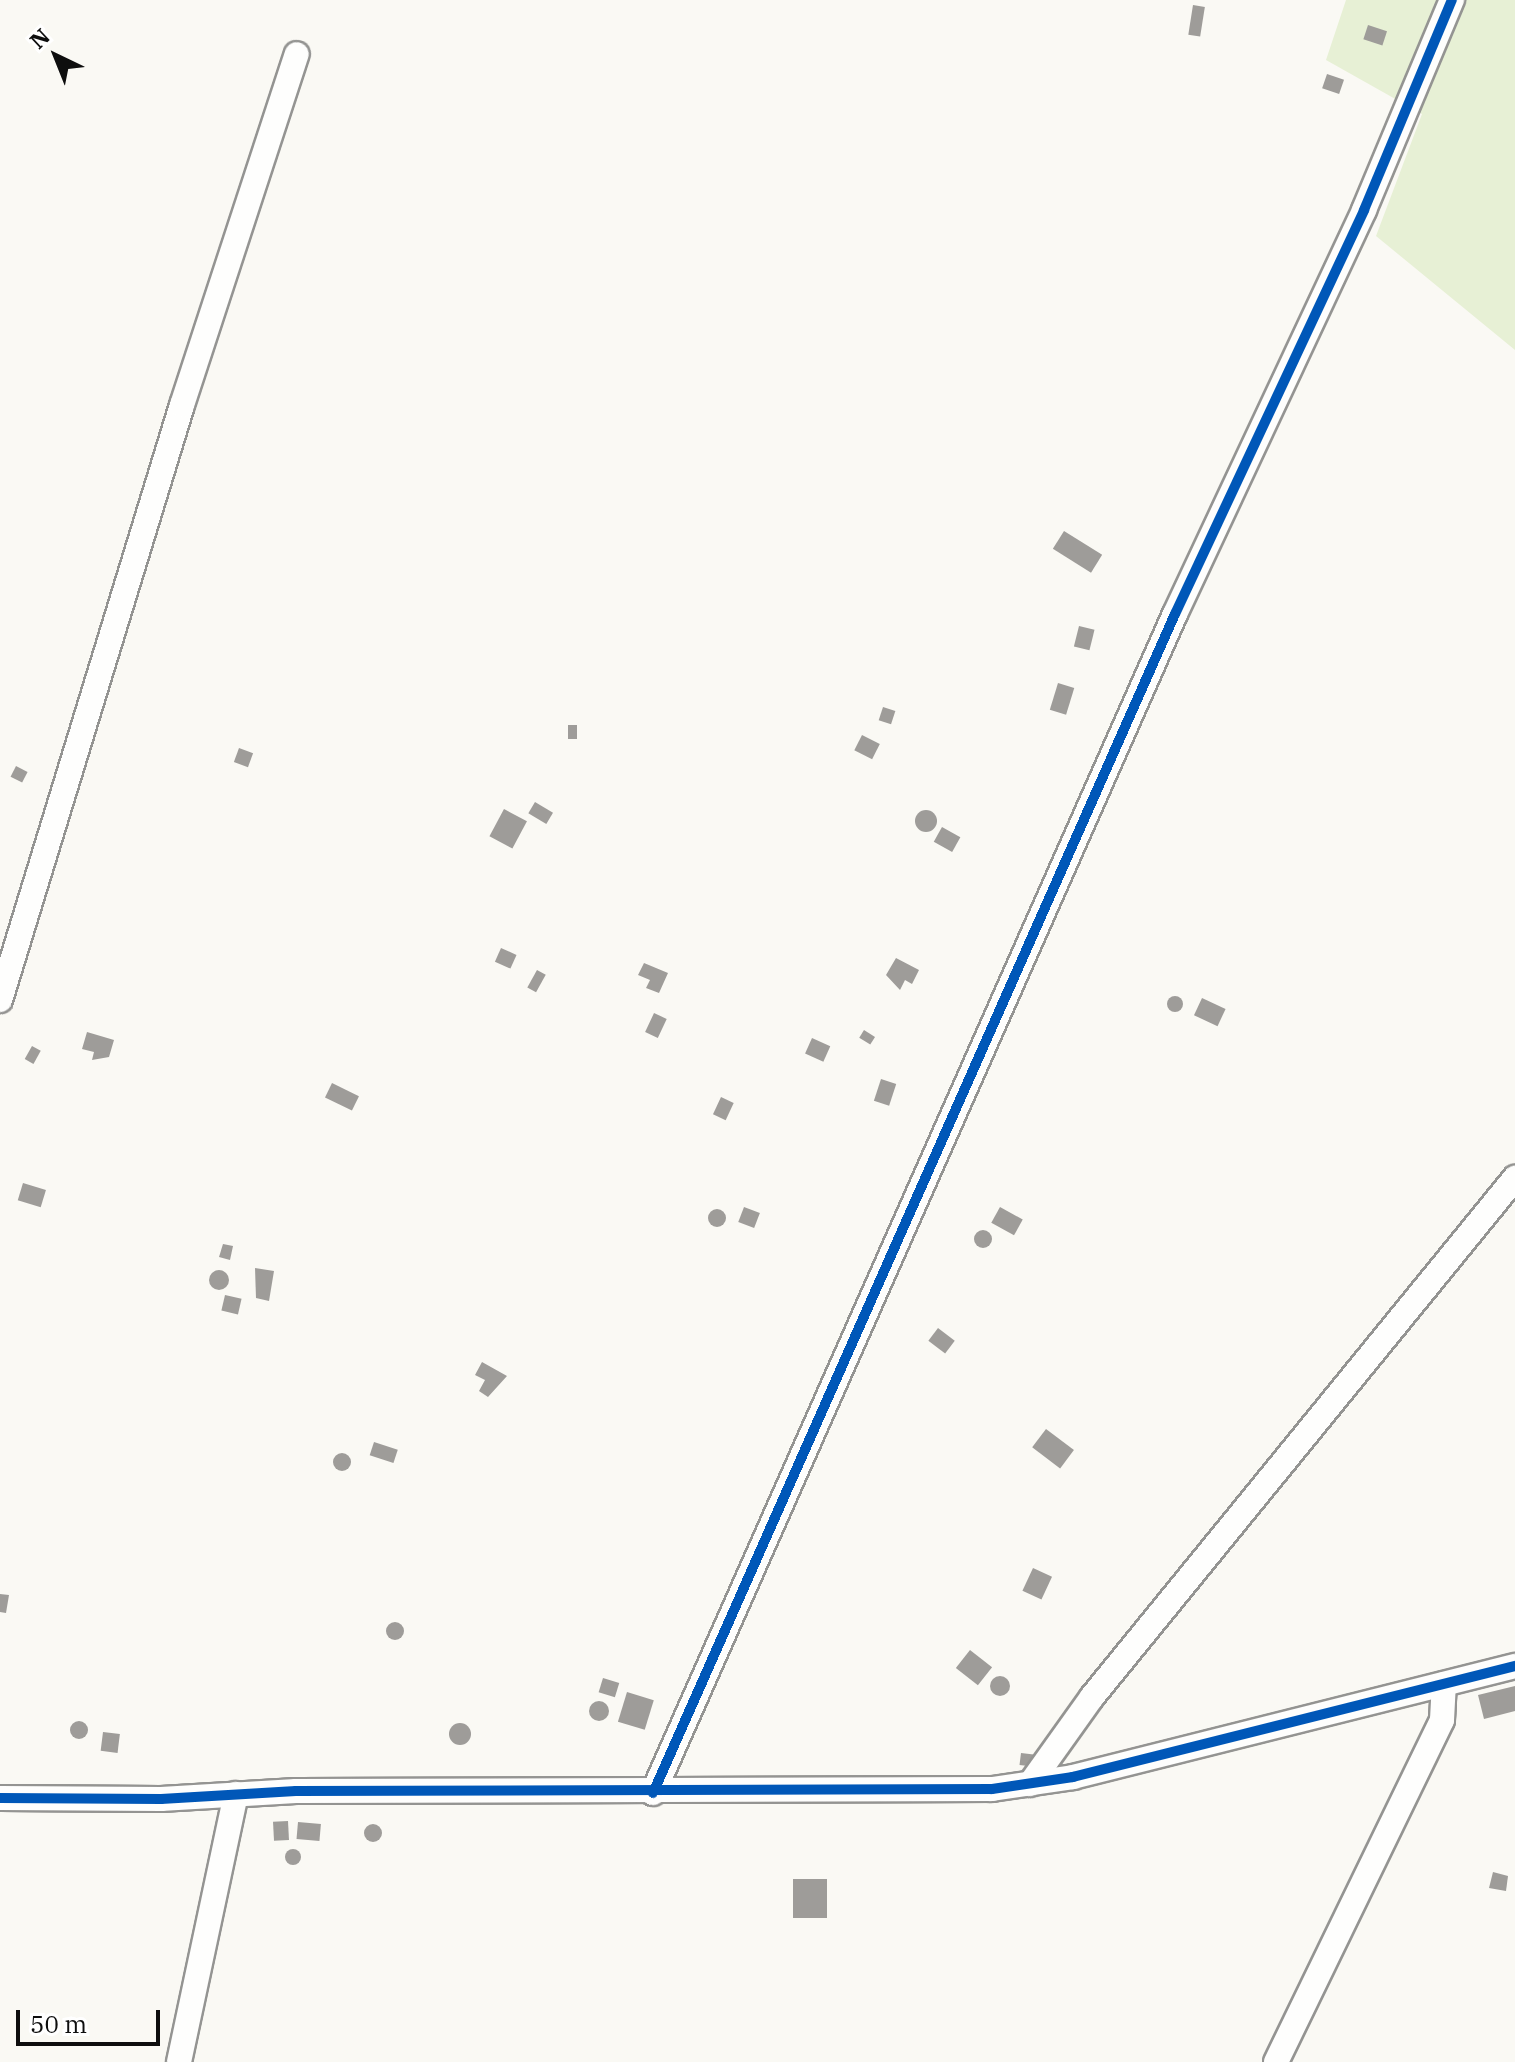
<!DOCTYPE html>
<html>
<head>
<meta charset="utf-8">
<style>
  body { margin:0 }
  #map { position:relative; width:1515px; height:2062px; overflow:hidden; background:#faf9f4; font-family:"IBM Plex Serif",serif }
  div>[style] { position:absolute }
  .green>* { inset:0; background:#e7f0d5 }
  .building>* { inset:0; background:#9e9c99; transform-origin:0 0 }
  .round { border-radius:50% }
  .roads { filter:drop-shadow(2px 0 #949492) drop-shadow(-2px 0 #949492) drop-shadow(0 2px #949492) drop-shadow(0 -2px #949492) }
  .minor>* { height:24px; margin:-12px; padding:0 12px; transform-origin:12px; border-radius:12px; background:#fefefd }
  .cycleway>* { height:10px; margin:-5px; padding:0 5px; transform-origin:5px; border-radius:5px; background:#0057b8 }
  span { translate:-50% -50%; white-space:nowrap; text-align:center; line-height:1.15; -webkit-text-stroke:8px #fff; paint-order:stroke }
  .north { position:absolute; left:16px; top:16px; width:80px; height:80px; -webkit-text-stroke:6px #fff; paint-order:stroke; rotate:317deg; font-size:22px; font-weight:700; line-height:32px; text-align:center; color:#0e0e0e }
  .north::after { content:''; display:block; margin:auto; width:28px; height:36px; background:#0e0e0e; clip-path:polygon(50% 0,100% 100%,50% 72%,0 100%) }
  .scale { position:absolute; left:16px; top:2010px; width:144px; height:36px; box-sizing:border-box; border:4px solid #0e0e0e; border-top:0; padding-left:10px; font-size:24px; line-height:28px; white-space:nowrap; color:#0e0e0e; -webkit-text-stroke:6px #fff; paint-order:stroke }
</style>
</head>
<body>
<div id="map">
  <div class="green">
    <i style="clip-path:polygon(1346px 0,1515px 0,1515px 350px,1376px 236px,1422px 114px,1326px 60px)"></i>
  </div>
  <div class="building">
    <i style="left:1193px;top:5px;width:12px;height:30px;rotate:9deg"></i>
    <i style="left:1368px;top:25px;width:20px;height:15px;rotate:18deg"></i>
    <i style="left:1327px;top:74px;width:18px;height:15px;rotate:19deg"></i>
    <i style="left:1064px;top:531px;width:45px;height:21px;rotate:32deg"></i>
    <i style="left:1079px;top:626px;width:16px;height:21px;rotate:14deg"></i>
    <i style="left:1058px;top:683px;width:17px;height:28px;rotate:17deg"></i>
    <i style="left:883px;top:707px;width:13px;height:14px;rotate:18deg"></i>
    <i style="left:568px;top:725px;width:9px;height:14px"></i>
    <i style="left:862px;top:735px;width:20px;height:17px;rotate:27deg"></i>
    <i style="left:239px;top:748px;width:15px;height:15px;rotate:20deg"></i>
    <i style="left:16px;top:766px;width:13px;height:12px;rotate:27deg"></i>
    <i style="left:535px;top:802px;width:21px;height:13px;rotate:31deg"></i>
    <i style="left:504px;top:809px;width:26px;height:31px;rotate:28deg"></i>
    <i class="round" style="left:915px;top:810px;width:22px;height:22px"></i>
    <i style="left:942px;top:827px;width:21px;height:17px;rotate:29deg"></i>
    <i style="left:501px;top:948px;width:17px;height:15px;rotate:24deg"></i>
    <i style="clip-path:polygon(896px 958px,919px 970px,912px 984px,905px 980px,900px 990px,886px 975px)"></i>
    <i style="clip-path:polygon(644px 963px,668px 973px,659px 993px,646px 988px,650px 980px,638px 975px)"></i>
    <i style="left:537px;top:970px;width:10px;height:20px;rotate:29deg"></i>
    <i class="round" style="left:1167px;top:996px;width:16px;height:16px"></i>
    <i style="left:1202px;top:998px;width:26px;height:19px;rotate:25deg"></i>
    <i style="left:654px;top:1013px;width:14px;height:21px;rotate:25deg"></i>
    <i style="left:864px;top:1030px;width:13px;height:9px;rotate:32deg"></i>
    <i style="clip-path:polygon(87px 1032px,114px 1040px,109px 1057px,92px 1060px,94px 1052px,82px 1049px)"></i>
    <i style="left:812px;top:1038px;width:20px;height:17px;rotate:24deg"></i>
    <i style="left:32px;top:1046px;width:10px;height:15px;rotate:29deg"></i>
    <i style="left:881px;top:1079px;width:16px;height:23px;rotate:18deg"></i>
    <i style="left:332px;top:1083px;width:30px;height:16px;rotate:26deg"></i>
    <i style="left:721px;top:1097px;width:14px;height:19px;rotate:25deg"></i>
    <i style="left:23px;top:1183px;width:24px;height:18px;rotate:17deg"></i>
    <i style="left:744px;top:1207px;width:17px;height:16px;rotate:21deg"></i>
    <i style="left:1000px;top:1207px;width:26px;height:18px;rotate:29deg"></i>
    <i class="round" style="left:708px;top:1209px;width:18px;height:18px"></i>
    <i class="round" style="left:974px;top:1230px;width:18px;height:18px"></i>
    <i style="clip-path:polygon(223px 1244px,233px 1246px,230px 1260px,219px 1257px)"></i>
    <i style="clip-path:polygon(255px 1268px,274px 1271px,269px 1301px,256px 1298px)"></i>
    <i class="round" style="left:209px;top:1270px;width:20px;height:20px"></i>
    <i style="left:225px;top:1295px;width:17px;height:16px;rotate:13deg"></i>
    <i style="left:938px;top:1328px;width:21px;height:16px;rotate:37deg"></i>
    <i style="clip-path:polygon(482px 1362px,507px 1376px,488px 1397px,479px 1391px,485px 1380px,475px 1375px)"></i>
    <i style="left:1046px;top:1429px;width:35px;height:23px;rotate:37deg"></i>
    <i style="left:374px;top:1442px;width:25px;height:14px;rotate:18deg"></i>
    <i class="round" style="left:333px;top:1453px;width:18px;height:18px"></i>
    <i style="left:1033px;top:1568px;width:21px;height:25px;rotate:25deg"></i>
    <i style="clip-path:polygon(0 1594px,9px 1595px,6px 1613px,0 1612px)"></i>
    <i class="round" style="left:386px;top:1622px;width:18px;height:18px"></i>
    <i style="left:970px;top:1650px;width:28px;height:23px;rotate:38deg"></i>
    <i class="round" style="left:990px;top:1676px;width:20px;height:20px"></i>
    <i style="left:603px;top:1678px;width:17px;height:15px;rotate:17deg"></i>
    <i style="clip-path:polygon(1515px 1686px,1515px 1711px,1484px 1719px,1478px 1695px)"></i>
    <i style="left:627px;top:1692px;width:28px;height:31px;rotate:17deg"></i>
    <i class="round" style="left:589px;top:1701px;width:20px;height:20px"></i>
    <i class="round" style="left:70px;top:1721px;width:18px;height:18px"></i>
    <i class="round" style="left:449px;top:1723px;width:22px;height:22px"></i>
    <i style="left:103px;top:1732px;width:17px;height:19px;rotate:7deg"></i>
    <i style="left:1021px;top:1753px;width:17px;height:12px;rotate:7deg"></i>
    <i style="left:288px;top:1821px;width:19px;height:15px;rotate:87deg"></i>
    <i style="left:298px;top:1822px;width:23px;height:17px;rotate:5deg"></i>
    <i class="round" style="left:364px;top:1824px;width:18px;height:18px"></i>
    <i class="round" style="left:285px;top:1849px;width:16px;height:16px"></i>
    <i style="clip-path:polygon(1493px 1872px,1508px 1876px,1506px 1891px,1489px 1888px)"></i>
    <i style="left:793px;top:1879px;width:34px;height:39px"></i>
  </div>
  <div class="roads">
    <div class="minor">
      <i style="left:0;top:1000px;width:622px;rotate:-72.99deg"></i>
      <i style="left:182px;top:405px;width:369px;rotate:-71.9deg"></i>
      <i style="left:1030px;top:1784px;width:107px;rotate:-54.5deg"></i>
      <i style="left:1092px;top:1697px;width:670px;rotate:-50.82deg"></i>
      <i style="left:653px;top:1793px;width:1289px;rotate:-66.12deg"></i>
      <i style="left:1175px;top:614px;width:446px;rotate:-64.9deg"></i>
      <i style="left:1364px;top:210px;width:228px;rotate:-67.3deg"></i>
      <i style="left:0;top:1798px;width:161px;rotate:0.4deg"></i>
      <i style="left:161px;top:1799px;width:135px;rotate:-3.4deg"></i>
      <i style="left:296px;top:1791px;width:696px;rotate:-0.16deg"></i>
      <i style="left:992px;top:1789px;width:82px;rotate:-8.4deg"></i>
      <i style="left:1073px;top:1777px;width:456px;rotate:-14.1deg"></i>
      <i style="left:179px;top:2062px;width:274px;rotate:-78deg"></i>
      <i style="left:1276px;top:2062px;width:380px;rotate:-64.1deg"></i>
      <i style="left:1442px;top:1720px;width:36px;rotate:-87deg"></i>
    </div>
  </div>
  <div class="cycleway">
    <i style="left:653px;top:1793px;width:1289px;rotate:-66.12deg"></i>
    <i style="left:1175px;top:614px;width:446px;rotate:-64.9deg"></i>
    <i style="left:1364px;top:210px;width:228px;rotate:-67.3deg"></i>
    <i style="left:0;top:1798px;width:161px;rotate:0.4deg"></i>
    <i style="left:161px;top:1799px;width:135px;rotate:-3.4deg"></i>
    <i style="left:296px;top:1791px;width:696px;rotate:-0.16deg"></i>
    <i style="left:992px;top:1789px;width:82px;rotate:-8.4deg"></i>
    <i style="left:1073px;top:1777px;width:456px;rotate:-14.1deg"></i>
  </div>
  <div class="north">N</div>
  <div class="scale">50 m</div>
</div>
</body>
</html>
